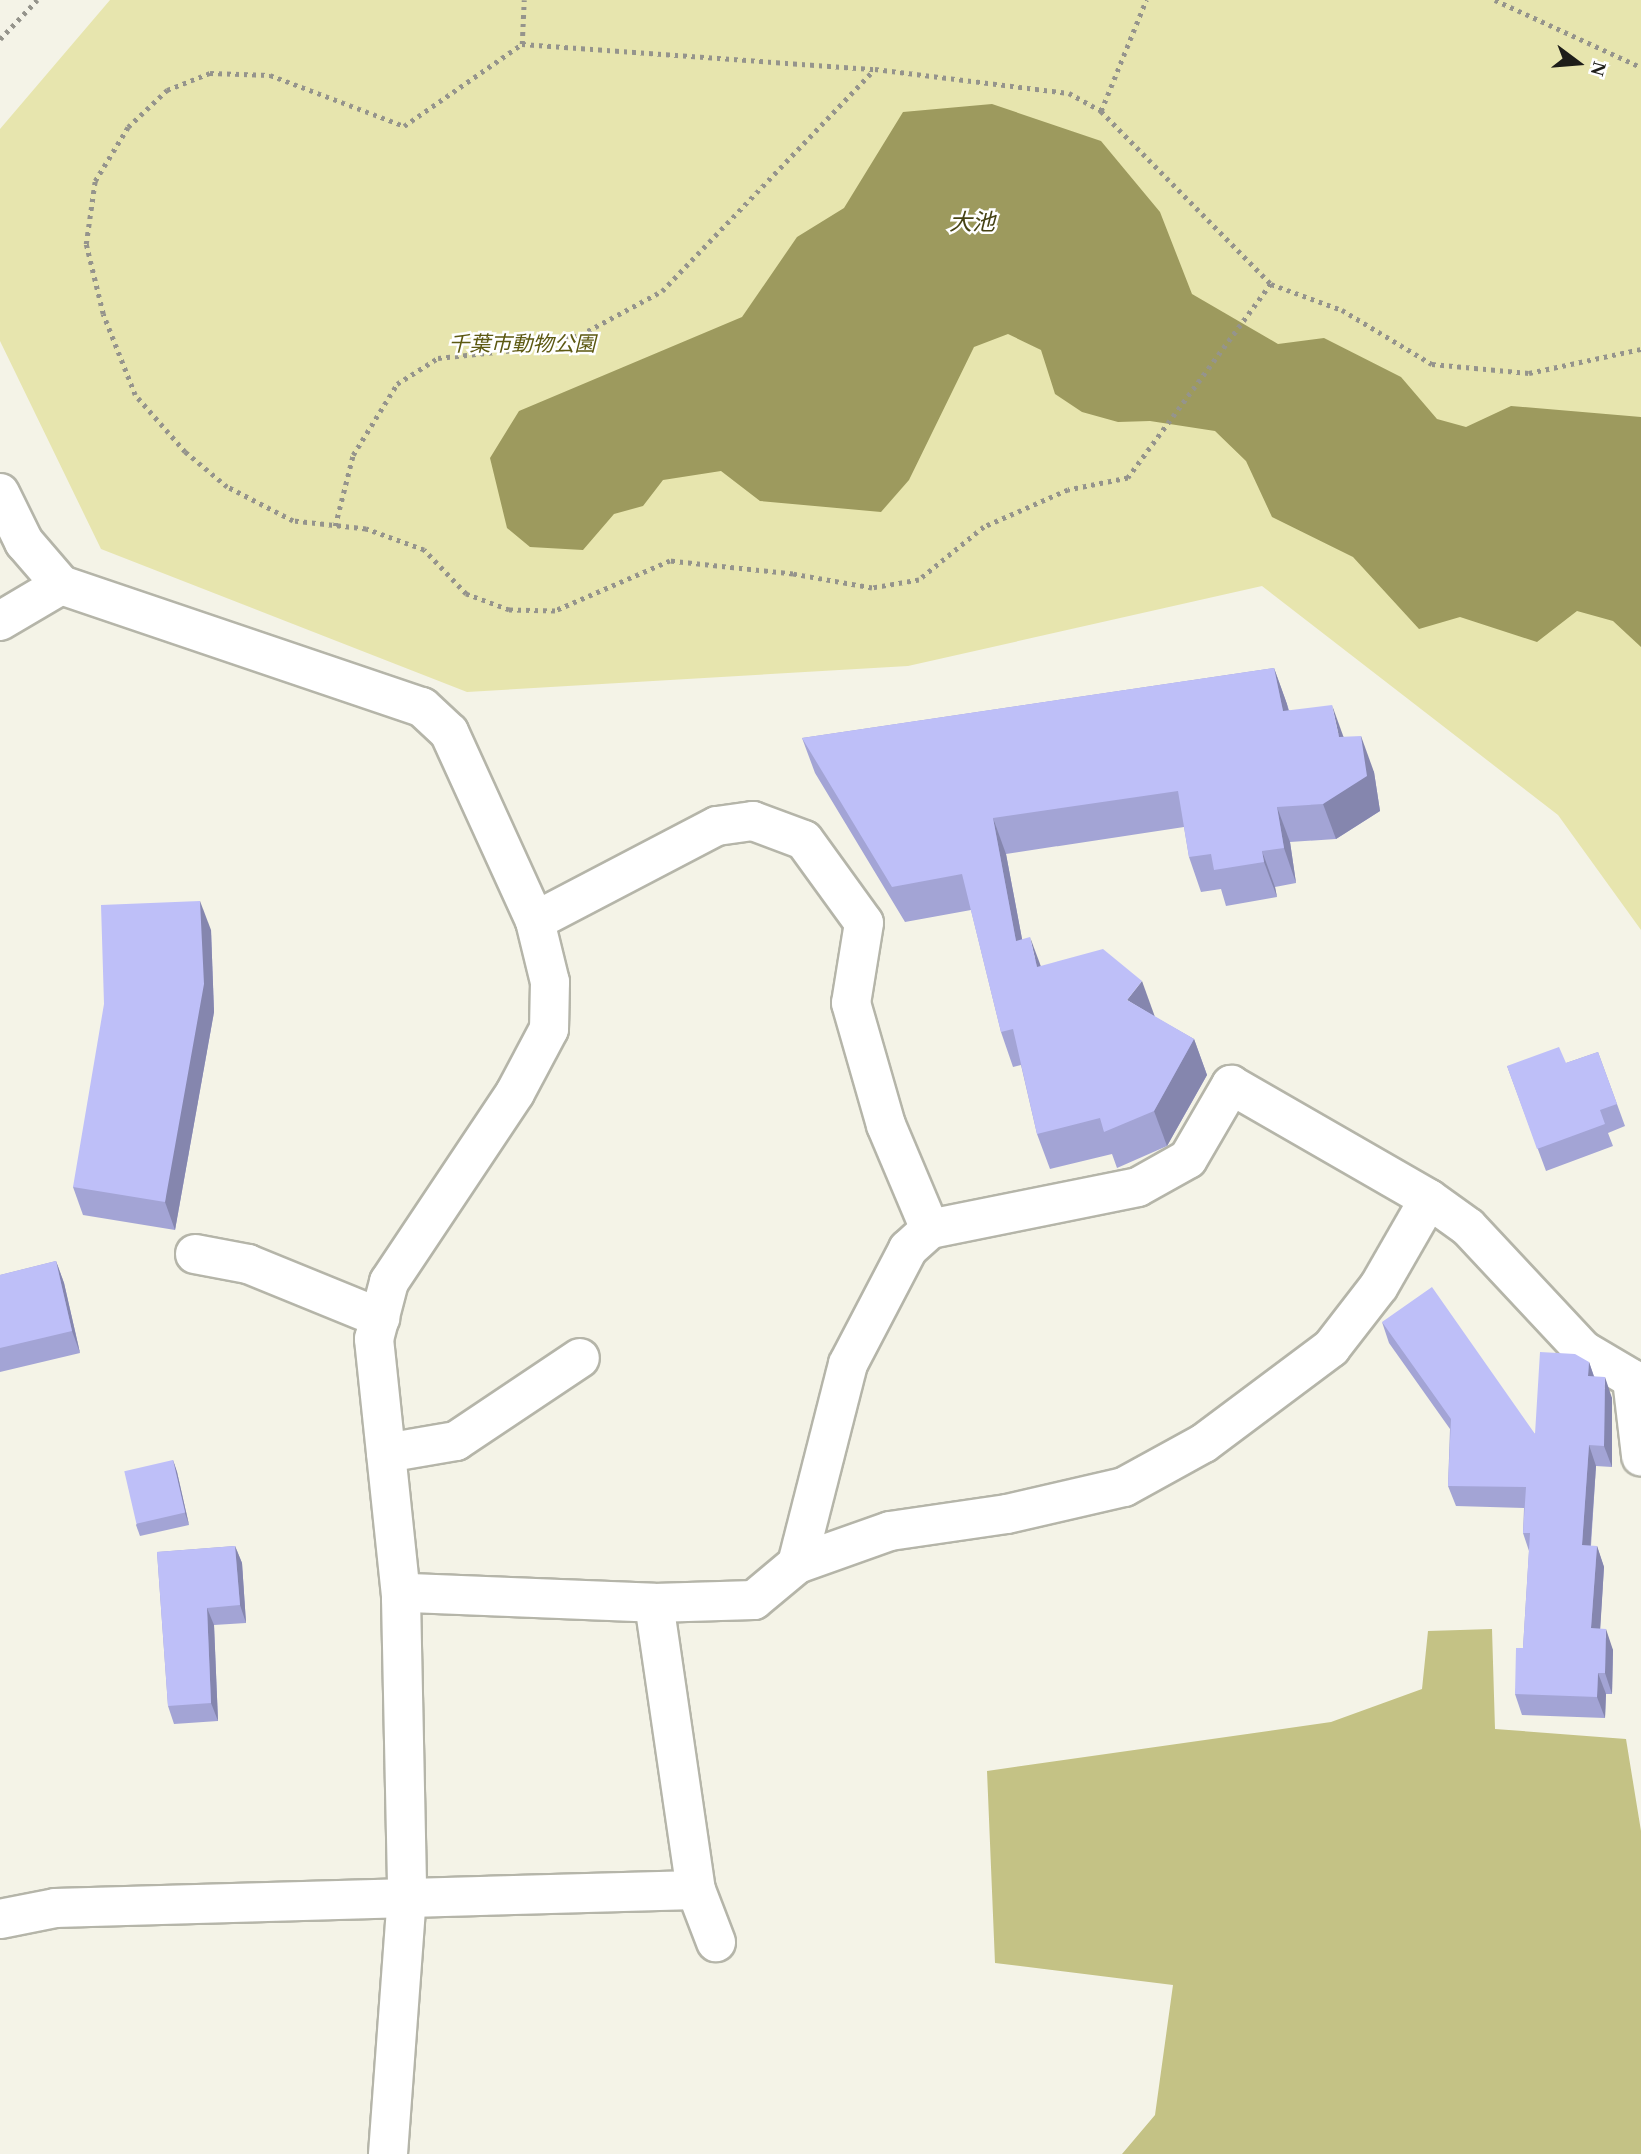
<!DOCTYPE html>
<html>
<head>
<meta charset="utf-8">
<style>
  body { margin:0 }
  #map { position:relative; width:1641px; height:2154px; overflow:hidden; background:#f4f3e7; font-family:"Times New Roman","Noto Sans JP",serif }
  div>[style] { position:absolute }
  .green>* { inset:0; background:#e7e5ae }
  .forest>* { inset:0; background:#c4c285 }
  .water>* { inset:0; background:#9d9a5e }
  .path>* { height:4.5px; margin-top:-2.25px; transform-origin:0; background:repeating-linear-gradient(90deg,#95948c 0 3.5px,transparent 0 8.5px) }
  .roads { filter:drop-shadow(2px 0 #b5b5a9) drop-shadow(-2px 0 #b5b5a9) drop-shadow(0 2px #b5b5a9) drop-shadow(0 -2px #b5b5a9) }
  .minor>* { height:38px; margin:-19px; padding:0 19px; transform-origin:19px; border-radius:19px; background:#fff }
  .wall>* { inset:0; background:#a3a4d5 }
  .shaded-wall>* { inset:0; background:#8586ae }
  .building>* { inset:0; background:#bebff8; transform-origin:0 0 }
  span { translate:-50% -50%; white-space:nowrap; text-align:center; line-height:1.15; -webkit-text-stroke:5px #fff; paint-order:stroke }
  .park-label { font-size:21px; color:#5d5912; font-style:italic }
  .water-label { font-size:23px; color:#464314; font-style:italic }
  .north { position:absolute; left:1543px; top:28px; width:70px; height:70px; -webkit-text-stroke:5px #fff; paint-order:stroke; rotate:106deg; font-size:19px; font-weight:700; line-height:28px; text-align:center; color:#1e1e1a }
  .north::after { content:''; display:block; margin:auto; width:24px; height:32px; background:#1e1e1a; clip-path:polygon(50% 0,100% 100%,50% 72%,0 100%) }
</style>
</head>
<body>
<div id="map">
  <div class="green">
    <i style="clip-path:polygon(110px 0,1641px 0,1641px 930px,1558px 815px,1262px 586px,908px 666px,467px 692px,101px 549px,0 341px,0 129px)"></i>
  </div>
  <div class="forest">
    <i style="clip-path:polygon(1492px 1629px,1495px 1729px,1626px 1739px,1641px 1831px,1641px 2154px,1122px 2154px,1155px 2115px,1173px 1985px,995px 1963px,987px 1771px,1331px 1722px,1422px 1689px,1428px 1631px)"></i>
  </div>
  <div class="water">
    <i style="clip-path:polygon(992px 104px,1101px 141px,1160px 212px,1192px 294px,1278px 344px,1324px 338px,1401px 377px,1437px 419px,1466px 427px,1511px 406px,1641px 417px,1641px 647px,1613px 621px,1577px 611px,1537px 642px,1460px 617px,1419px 629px,1353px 557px,1272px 517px,1246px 461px,1215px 431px,1150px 421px,1118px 422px,1082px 412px,1055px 394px,1041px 350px,1008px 334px,974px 347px,909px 480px,881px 512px,760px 501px,721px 471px,663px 480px,643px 506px,614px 514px,583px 550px,530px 547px,507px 528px,490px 458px,519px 411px,742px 317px,797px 237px,844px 208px,903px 112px)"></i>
  </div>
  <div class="path">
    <i style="left:1495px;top:0;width:161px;rotate:24.7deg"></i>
    <i style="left:0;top:39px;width:54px;rotate:-46.5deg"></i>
    <i style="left:522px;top:44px;width:44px;rotate:-87.4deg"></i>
    <i style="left:1101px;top:111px;width:120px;rotate:-67.9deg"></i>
    <i style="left:1271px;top:284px;width:241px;rotate:126.4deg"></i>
    <i style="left:1128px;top:478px;width:61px;rotate:168.7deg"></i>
    <i style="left:1068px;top:490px;width:92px;rotate:156.2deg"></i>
    <i style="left:984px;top:527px;width:84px;rotate:140.8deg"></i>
    <i style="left:919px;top:580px;width:48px;rotate:170.3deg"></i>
    <i style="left:872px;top:588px;width:80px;rotate:-170deg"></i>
    <i style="left:793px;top:574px;width:124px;rotate:-174deg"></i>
    <i style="left:670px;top:561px;width:125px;rotate:156.5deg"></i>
    <i style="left:555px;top:611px;width:46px;rotate:-178.8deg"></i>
    <i style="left:509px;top:610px;width:46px;rotate:-159.6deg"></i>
    <i style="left:466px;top:594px;width:61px;rotate:-133.7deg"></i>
    <i style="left:424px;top:550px;width:62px;rotate:-160.1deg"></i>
    <i style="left:366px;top:529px;width:73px;rotate:-173.7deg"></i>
    <i style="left:293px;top:521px;width:74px;rotate:-152.7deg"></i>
    <i style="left:227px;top:487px;width:55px;rotate:-140.2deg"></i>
    <i style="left:185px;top:452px;width:76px;rotate:-131.3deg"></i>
    <i style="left:135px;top:395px;width:87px;rotate:-111.6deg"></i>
    <i style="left:103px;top:314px;width:72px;rotate:-103.7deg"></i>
    <i style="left:86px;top:244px;width:64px;rotate:-81.9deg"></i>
    <i style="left:95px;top:181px;width:63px;rotate:-58.6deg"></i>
    <i style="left:128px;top:127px;width:54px;rotate:-43.5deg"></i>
    <i style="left:167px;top:90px;width:46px;rotate:-21.6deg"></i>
    <i style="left:210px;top:73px;width:60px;rotate:1.9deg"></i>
    <i style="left:270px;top:75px;width:143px;rotate:20.8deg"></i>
    <i style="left:404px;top:126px;width:144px;rotate:-34.8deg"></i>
    <i style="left:522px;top:44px;width:354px;rotate:4.1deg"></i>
    <i style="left:875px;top:69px;width:195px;rotate:7.1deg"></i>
    <i style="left:1069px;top:93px;width:37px;rotate:29deg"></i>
    <i style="left:1101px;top:111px;width:243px;rotate:45.5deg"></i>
    <i style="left:1271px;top:284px;width:76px;rotate:20.1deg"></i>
    <i style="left:1342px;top:310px;width:105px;rotate:31deg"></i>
    <i style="left:1432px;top:364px;width:97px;rotate:5.3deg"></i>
    <i style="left:1529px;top:373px;width:115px;rotate:-12.1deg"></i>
    <i style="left:335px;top:526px;width:73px;rotate:-75.8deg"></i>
    <i style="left:353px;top:455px;width:84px;rotate:-58.2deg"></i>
    <i style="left:397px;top:384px;width:49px;rotate:-32.4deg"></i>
    <i style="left:438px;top:358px;width:77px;rotate:-5.9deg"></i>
    <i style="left:515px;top:350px;width:67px;rotate:-13deg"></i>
    <i style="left:580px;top:335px;width:93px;rotate:-28.2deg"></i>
    <i style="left:662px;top:291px;width:306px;rotate:-46.2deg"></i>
  </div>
  <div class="roads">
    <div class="minor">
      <i style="left:0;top:493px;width:55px;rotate:63.9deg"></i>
      <i style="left:24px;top:542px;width:57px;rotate:49.3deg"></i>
      <i style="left:61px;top:585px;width:381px;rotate:18.7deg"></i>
      <i style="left:422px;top:707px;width:37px;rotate:43deg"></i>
      <i style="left:449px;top:732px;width:208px;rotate:65.5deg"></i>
      <i style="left:535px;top:921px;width:63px;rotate:76.2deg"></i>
      <i style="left:550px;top:982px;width:47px;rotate:91.2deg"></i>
      <i style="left:549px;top:1029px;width:72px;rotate:118deg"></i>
      <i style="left:515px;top:1093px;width:227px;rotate:123.7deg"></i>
      <i style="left:389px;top:1282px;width:59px;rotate:104.7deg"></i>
      <i style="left:374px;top:1339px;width:260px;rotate:84deg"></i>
      <i style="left:401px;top:1598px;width:297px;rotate:88.8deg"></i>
      <i style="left:407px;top:1895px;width:260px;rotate:94.2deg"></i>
      <i style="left:0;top:621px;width:71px;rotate:-30.5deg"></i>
      <i style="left:535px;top:921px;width:205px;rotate:-27.6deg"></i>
      <i style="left:717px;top:826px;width:36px;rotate:-8deg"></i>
      <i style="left:753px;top:821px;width:54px;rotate:20.4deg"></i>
      <i style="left:804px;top:840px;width:102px;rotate:54.1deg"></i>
      <i style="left:864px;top:923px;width:81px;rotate:99.2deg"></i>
      <i style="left:851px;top:1003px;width:127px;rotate:74deg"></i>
      <i style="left:886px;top:1125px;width:113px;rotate:67.1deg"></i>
      <i style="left:195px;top:1254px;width:54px;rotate:10.7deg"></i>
      <i style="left:248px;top:1264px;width:143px;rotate:22.2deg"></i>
      <i style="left:386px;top:1453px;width:71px;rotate:-9.7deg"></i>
      <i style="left:456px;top:1441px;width:149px;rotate:-33.8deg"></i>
      <i style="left:797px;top:1564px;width:206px;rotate:-75.7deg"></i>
      <i style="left:848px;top:1364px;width:130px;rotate:-62.4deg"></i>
      <i style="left:908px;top:1249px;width:30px;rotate:-42deg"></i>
      <i style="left:930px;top:1229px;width:212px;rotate:-11.4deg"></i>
      <i style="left:1138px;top:1187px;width:57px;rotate:-29.2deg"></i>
      <i style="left:1188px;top:1159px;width:86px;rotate:-59.8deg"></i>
      <i style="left:1231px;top:1085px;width:228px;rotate:29.9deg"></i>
      <i style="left:1429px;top:1199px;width:48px;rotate:35.7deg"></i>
      <i style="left:1468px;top:1227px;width:168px;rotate:46.9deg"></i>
      <i style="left:1583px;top:1350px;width:57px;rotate:30.6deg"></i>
      <i style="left:1632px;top:1379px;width:78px;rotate:83.3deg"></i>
      <i style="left:401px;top:1598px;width:10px;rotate:-29deg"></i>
      <i style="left:410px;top:1593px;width:244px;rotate:2.3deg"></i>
      <i style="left:654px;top:1603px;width:100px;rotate:-1.7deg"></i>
      <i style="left:754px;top:1600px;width:56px;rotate:-39.9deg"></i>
      <i style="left:797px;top:1564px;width:99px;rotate:-19.5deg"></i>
      <i style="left:890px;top:1531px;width:118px;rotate:-8.3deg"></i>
      <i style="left:1007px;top:1514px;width:120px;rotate:-13deg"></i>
      <i style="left:1124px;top:1487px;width:91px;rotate:-28.8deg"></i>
      <i style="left:1204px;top:1443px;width:159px;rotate:-36.8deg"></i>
      <i style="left:1331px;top:1348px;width:78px;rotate:-52.3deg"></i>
      <i style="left:1379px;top:1286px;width:100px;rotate:-60.1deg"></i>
      <i style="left:654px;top:1603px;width:290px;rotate:81.7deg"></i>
      <i style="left:696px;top:1890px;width:56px;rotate:69deg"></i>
      <i style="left:0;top:1919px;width:56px;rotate:-11.3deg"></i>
      <i style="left:55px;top:1908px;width:641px;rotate:-1.61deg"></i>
    </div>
  </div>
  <div class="wall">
    <i style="clip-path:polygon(1274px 668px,1289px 710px,1344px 737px,1374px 772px,1380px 811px,1336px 839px,1290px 842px,1296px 883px,1275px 887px,1277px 897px,1226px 906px,1221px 889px,1201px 892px,1189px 857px,1184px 827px,1006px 854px,1022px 939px,1040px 966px,1155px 1017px,1194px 1039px,1207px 1075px,1167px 1146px,1117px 1168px,1112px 1154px,1050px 1169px,1037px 1134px,1021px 1065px,1013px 1067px,1001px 1032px,971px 910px,905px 922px,815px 773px,802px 738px)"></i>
    <i style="clip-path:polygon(211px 930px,214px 1012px,175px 1230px,83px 1215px,73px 1187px)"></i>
    <i style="clip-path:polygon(1598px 1052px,1625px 1126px,1608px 1133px,1613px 1146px,1546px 1171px,1507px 1066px,1566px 1063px)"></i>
    <i style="clip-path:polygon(56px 1261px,64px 1283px,80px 1353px,0 1372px,0 1275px)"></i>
    <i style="clip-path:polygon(1382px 1322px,1535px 1434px,1589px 1362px,1594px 1376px,1612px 1398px,1612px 1467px,1596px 1466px,1591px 1546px,1597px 1546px,1604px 1567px,1600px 1629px,1613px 1650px,1612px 1694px,1606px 1694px,1605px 1718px,1522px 1715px,1515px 1694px,1523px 1648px,1529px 1551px,1523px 1533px,1524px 1508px,1456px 1506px,1448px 1486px,1450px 1429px,1389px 1343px)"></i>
    <i style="clip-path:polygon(173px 1460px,177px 1472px,189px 1525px,140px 1536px,136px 1525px)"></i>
    <i style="clip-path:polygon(235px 1546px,242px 1563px,246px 1623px,214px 1625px,218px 1721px,174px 1724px,168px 1706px,157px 1552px)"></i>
  </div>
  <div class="shaded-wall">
    <i style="clip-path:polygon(1274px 668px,1287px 704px,1296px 746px,1283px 711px)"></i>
    <i style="clip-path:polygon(1332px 705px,1345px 741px,1339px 737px)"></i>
    <i style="clip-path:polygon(1361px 736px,1374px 772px,1380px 811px,1336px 839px,1323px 804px)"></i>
    <i style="clip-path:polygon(1277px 807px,1290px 842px,1296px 883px,1284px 848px)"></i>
    <i style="clip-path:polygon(993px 818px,1006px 854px,1029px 976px,1016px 941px)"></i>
    <i style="clip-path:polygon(1262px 851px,1275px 887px,1277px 897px,1264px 862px)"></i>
    <i style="clip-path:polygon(200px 901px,211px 930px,214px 1012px,175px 1230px,165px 1202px)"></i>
    <i style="clip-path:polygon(1030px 937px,1043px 972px,1037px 967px)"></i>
    <i style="clip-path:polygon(1142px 981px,1155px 1017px,1127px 1000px)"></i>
    <i style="clip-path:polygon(1194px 1039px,1207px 1075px,1167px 1146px,1154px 1111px)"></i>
    <i style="clip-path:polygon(56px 1261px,64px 1283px,80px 1353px,72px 1331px)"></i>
    <i style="clip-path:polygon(1589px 1362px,1596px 1383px,1588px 1376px)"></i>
    <i style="clip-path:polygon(1605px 1377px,1612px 1398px,1612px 1467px,1604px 1446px)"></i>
    <i style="clip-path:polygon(1589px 1445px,1596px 1466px,1589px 1566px,1582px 1545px)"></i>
    <i style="clip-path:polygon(173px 1460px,177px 1472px,189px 1525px,185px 1513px)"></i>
    <i style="clip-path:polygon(235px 1546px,242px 1563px,246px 1623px,240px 1605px)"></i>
    <i style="clip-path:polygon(1597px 1546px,1604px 1567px,1599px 1649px,1591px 1628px)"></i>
    <i style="clip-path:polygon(207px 1608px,214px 1625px,218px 1721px,211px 1703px)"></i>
    <i style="clip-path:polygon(1606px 1629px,1613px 1650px,1612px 1694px,1605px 1673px)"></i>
    <i style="clip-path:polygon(1598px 1673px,1606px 1694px,1605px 1718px,1597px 1697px)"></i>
  </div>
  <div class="building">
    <i style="clip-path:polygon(1274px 668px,1283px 711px,1332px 705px,1339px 737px,1361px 736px,1367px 776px,1323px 804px,1277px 807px,1284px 848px,1262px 851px,1264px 862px,1214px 870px,1211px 854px,1189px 857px,1178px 791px,993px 818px,1016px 941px,1030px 937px,1037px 967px,1103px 949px,1142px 981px,1127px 1000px,1194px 1039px,1154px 1111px,1104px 1132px,1100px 1118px,1037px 1134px,1013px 1029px,1001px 1032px,962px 874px,892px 887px,802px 738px)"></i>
    <i style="clip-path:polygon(200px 901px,204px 984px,165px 1202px,73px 1187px,104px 1004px,101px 905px)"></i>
    <i style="clip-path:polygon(1559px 1047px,1566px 1063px,1598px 1052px,1617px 1104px,1600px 1110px,1605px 1124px,1537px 1149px,1507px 1066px)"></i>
    <i style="clip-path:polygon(56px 1261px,72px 1331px,0 1348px,0 1275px)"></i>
    <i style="clip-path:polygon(1432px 1287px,1535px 1434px,1540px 1352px,1575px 1354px,1589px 1362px,1588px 1376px,1605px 1377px,1604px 1446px,1589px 1445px,1582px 1545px,1597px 1546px,1591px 1628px,1606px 1629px,1605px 1673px,1598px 1673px,1597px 1697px,1515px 1694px,1516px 1648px,1523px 1648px,1530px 1533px,1523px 1533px,1526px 1487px,1448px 1486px,1451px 1419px,1382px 1322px)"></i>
    <i style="left:173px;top:1460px;width:54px;height:50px;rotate:77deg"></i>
    <i style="clip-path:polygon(235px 1546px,240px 1605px,207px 1608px,211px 1703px,168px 1706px,157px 1552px)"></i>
  </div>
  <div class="park-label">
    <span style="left:522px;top:344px">千葉市動物公園</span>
  </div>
  <div class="water-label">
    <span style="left:972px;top:223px">大池</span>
  </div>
  <div class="north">N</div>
</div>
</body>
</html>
